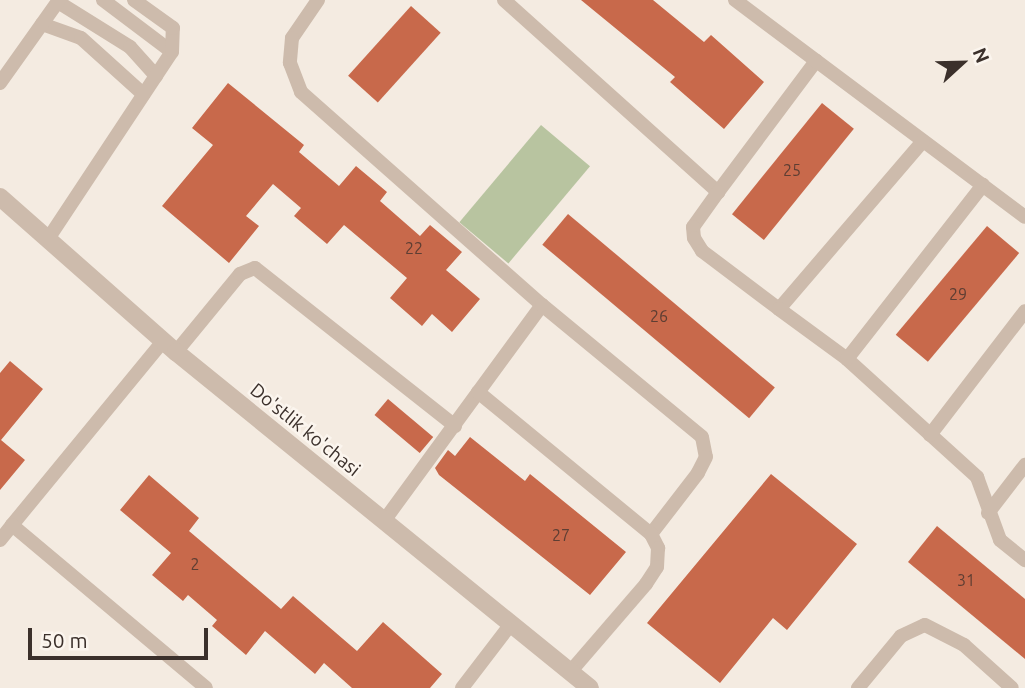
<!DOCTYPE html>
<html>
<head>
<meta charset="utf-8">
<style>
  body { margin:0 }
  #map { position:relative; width:1025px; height:688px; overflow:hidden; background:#f4ebe1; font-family:Ubuntu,sans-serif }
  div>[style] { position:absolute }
  .green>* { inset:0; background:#b8c4a0; transform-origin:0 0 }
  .building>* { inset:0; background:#c8694b; transform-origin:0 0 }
  .service>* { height:14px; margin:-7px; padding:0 7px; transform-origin:7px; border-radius:7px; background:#cdbbac }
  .minor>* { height:18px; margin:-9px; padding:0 9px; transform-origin:9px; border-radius:9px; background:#cdbbac }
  span { translate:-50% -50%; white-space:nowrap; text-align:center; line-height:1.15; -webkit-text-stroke:5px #fbf5ee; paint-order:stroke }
  .number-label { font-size:16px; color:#5e3e33 }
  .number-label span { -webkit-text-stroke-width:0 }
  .street-label { font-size:19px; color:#3b302b }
  .north { position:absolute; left:927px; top:28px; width:70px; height:70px; -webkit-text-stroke:5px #fbf5ee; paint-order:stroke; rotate:68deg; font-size:19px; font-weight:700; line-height:28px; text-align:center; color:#3b302b }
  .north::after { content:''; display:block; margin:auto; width:24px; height:32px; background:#3b302b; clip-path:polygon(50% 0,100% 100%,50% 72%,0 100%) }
  .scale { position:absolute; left:28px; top:628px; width:180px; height:32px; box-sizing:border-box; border:4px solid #3b302b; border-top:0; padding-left:9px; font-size:21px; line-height:24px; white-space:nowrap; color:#3b302b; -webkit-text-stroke:5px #fbf5ee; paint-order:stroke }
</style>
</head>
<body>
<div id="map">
  <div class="green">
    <i style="left:541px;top:125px;width:64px;height:127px;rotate:40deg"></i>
  </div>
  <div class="building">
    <i style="clip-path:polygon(581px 0,653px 0,704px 42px,711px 35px,764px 82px,724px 129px,670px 82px,675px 77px)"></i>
    <i style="left:411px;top:6px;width:40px;height:94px;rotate:42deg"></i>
    <i style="clip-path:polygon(228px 83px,304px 145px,299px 152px,339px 186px,356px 166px,387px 192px,380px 201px,420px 236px,430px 225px,462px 252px,446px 270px,480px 299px,452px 332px,432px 314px,422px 326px,390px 298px,407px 278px,344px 225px,327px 244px,294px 216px,301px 208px,273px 184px,246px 216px,259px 226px,229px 263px,162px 206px,213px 145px,192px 128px)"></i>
    <i style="left:822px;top:103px;width:41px;height:143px;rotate:39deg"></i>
    <i style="left:568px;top:214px;width:270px;height:40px;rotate:40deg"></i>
    <i style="left:987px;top:226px;width:42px;height:142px;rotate:40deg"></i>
    <i style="clip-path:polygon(10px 361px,43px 389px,1px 440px,25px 460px,0 490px,0 373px)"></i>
    <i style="left:388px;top:399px;width:59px;height:21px;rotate:40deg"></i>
    <i style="clip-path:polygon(470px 437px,525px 481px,530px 474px,626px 552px,590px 595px,439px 475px,435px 468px,448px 450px,455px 456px)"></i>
    <i style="clip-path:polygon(771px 474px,857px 544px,787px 630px,773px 618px,720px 683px,647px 623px)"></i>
    <i style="clip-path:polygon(149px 475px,199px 518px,189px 531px,281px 609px,293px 596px,357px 651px,383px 622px,442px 674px,430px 688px,352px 688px,324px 663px,315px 674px,265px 631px,246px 655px,212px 626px,217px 620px,188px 595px,183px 601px,152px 575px,171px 553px,120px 510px)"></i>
    <i style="clip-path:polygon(937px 526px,1025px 599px,1025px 659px,908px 562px)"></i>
  </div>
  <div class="service">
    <i style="left:103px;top:0;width:86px;rotate:37deg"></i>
    <i style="left:318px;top:0;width:46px;rotate:124.4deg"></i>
    <i style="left:292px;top:38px;width:25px;rotate:95deg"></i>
    <i style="left:290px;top:63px;width:31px;rotate:69deg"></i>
    <i style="left:301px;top:92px;width:322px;rotate:41.5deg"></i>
    <i style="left:542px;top:305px;width:268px;rotate:126.2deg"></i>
    <i style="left:504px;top:0;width:288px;rotate:41.9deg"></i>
    <i style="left:718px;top:192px;width:164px;rotate:-53.2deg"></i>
    <i style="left:735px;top:0;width:362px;rotate:36.8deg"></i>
    <i style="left:58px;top:2px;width:85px;rotate:32deg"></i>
    <i style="left:130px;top:47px;width:39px;rotate:48deg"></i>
    <i style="left:42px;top:24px;width:41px;rotate:19.7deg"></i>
    <i style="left:81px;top:38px;width:84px;rotate:42.1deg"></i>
    <i style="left:0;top:83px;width:102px;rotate:-54.6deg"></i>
    <i style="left:718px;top:192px;width:43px;rotate:125.5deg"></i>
    <i style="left:693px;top:227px;width:11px;rotate:85deg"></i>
    <i style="left:694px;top:238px;width:15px;rotate:58deg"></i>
    <i style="left:702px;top:251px;width:96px;rotate:37deg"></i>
    <i style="left:779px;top:309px;width:221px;rotate:-49.4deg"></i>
    <i style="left:48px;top:239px;width:224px;rotate:-56.5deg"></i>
    <i style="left:172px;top:52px;width:24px;rotate:-88deg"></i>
    <i style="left:173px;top:28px;width:48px;rotate:-144.3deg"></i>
    <i style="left:542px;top:305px;width:207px;rotate:39.5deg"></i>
    <i style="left:702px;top:437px;width:20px;rotate:79deg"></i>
    <i style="left:706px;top:457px;width:18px;rotate:117deg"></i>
    <i style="left:698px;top:473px;width:77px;rotate:127.6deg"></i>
    <i style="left:779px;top:309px;width:84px;rotate:36.3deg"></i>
    <i style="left:847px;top:359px;width:176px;rotate:42.2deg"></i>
    <i style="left:977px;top:477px;width:67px;rotate:69.9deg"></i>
    <i style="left:1000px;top:540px;width:32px;rotate:39deg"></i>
    <i style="left:176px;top:352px;width:101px;rotate:-50.6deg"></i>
    <i style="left:240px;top:274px;width:16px;rotate:-22deg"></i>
    <i style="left:255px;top:268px;width:255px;rotate:38.3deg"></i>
    <i style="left:847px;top:359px;width:221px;rotate:-52deg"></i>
    <i style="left:478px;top:392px;width:224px;rotate:39.4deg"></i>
    <i style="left:651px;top:534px;width:16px;rotate:63deg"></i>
    <i style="left:658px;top:548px;width:19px;rotate:93deg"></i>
    <i style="left:657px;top:567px;width:20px;rotate:123deg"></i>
    <i style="left:646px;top:584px;width:116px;rotate:130.8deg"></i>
    <i style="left:930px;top:435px;width:156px;rotate:-52.5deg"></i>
    <i style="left:988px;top:513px;width:61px;rotate:-52.4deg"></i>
    <i style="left:12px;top:525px;width:238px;rotate:-50.6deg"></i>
    <i style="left:0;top:540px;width:19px;rotate:-51deg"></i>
    <i style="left:12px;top:525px;width:253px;rotate:40deg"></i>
    <i style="left:462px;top:688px;width:81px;rotate:-52.6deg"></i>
    <i style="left:858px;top:688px;width:67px;rotate:-50.4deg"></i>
    <i style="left:901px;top:636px;width:26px;rotate:-25deg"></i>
    <i style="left:925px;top:625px;width:44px;rotate:27.1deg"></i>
    <i style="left:964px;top:645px;width:64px;rotate:41.9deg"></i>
  </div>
  <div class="minor">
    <i style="left:0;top:197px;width:235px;rotate:41.4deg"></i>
    <i style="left:176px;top:352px;width:533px;rotate:39.06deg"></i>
  </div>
  <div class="number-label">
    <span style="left:792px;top:170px">25</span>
    <span style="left:414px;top:248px">22</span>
    <span style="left:958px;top:294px">29</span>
    <span style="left:659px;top:316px">26</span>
    <span style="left:561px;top:535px">27</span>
    <span style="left:195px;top:564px">2</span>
    <span style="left:966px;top:580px">31</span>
  </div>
  <div class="street-label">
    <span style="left:305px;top:430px;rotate:39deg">Do'stlik ko'chasi</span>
  </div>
  <div class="north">N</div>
  <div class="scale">50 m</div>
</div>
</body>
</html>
